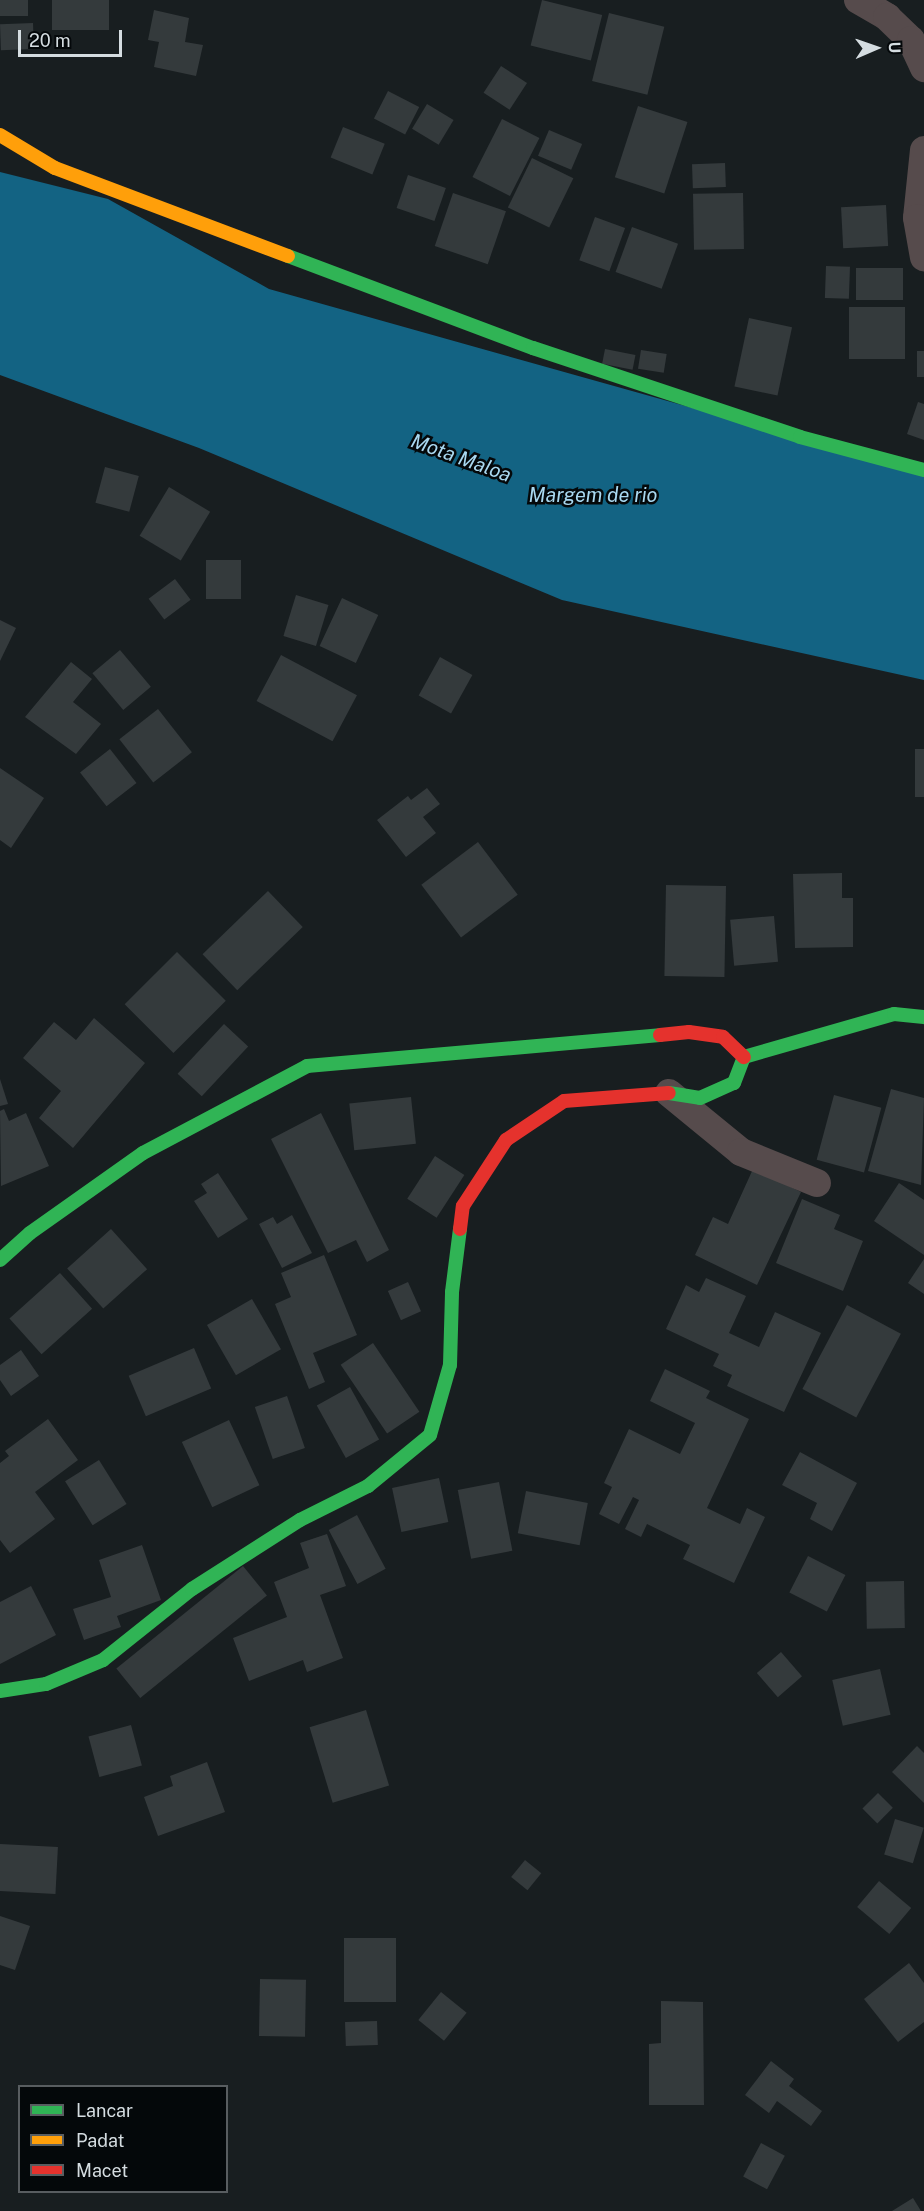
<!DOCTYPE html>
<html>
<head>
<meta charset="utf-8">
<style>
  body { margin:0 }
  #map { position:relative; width:924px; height:2211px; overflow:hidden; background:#181e20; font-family:"Public Sans",sans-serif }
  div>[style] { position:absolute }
  .water>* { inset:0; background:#136383 }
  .building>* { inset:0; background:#343a3c; transform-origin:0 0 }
  .street>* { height:28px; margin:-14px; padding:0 14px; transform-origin:14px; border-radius:14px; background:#564b4c }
  .fast>* { height:14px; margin:-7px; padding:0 7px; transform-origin:7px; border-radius:7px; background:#30b455 }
  .slow>* { height:14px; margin:-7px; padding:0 7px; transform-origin:7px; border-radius:7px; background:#ff9f0a }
  .jam>* { height:14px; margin:-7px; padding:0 7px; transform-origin:7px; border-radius:7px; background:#e5322d }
  span { translate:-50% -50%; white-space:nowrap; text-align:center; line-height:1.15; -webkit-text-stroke:5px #04080a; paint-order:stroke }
  .water-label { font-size:20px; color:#a9d8f0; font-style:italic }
  .legend { position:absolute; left:18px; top:2085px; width:210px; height:108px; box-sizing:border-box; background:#04080a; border:2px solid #585d60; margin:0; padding:8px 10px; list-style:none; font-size:18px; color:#d5dde1 }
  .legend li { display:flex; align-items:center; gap:12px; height:30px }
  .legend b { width:30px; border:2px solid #585d60 }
  .north { position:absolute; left:846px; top:18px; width:60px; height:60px; -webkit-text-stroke:4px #04080a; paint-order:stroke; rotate:88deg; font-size:16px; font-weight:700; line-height:24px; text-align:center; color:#d5dde1 }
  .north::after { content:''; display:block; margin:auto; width:21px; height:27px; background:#d5dde1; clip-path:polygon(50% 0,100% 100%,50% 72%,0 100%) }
  .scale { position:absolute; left:18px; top:30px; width:104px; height:27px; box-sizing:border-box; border:3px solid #d5dde1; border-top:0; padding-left:8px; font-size:18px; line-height:21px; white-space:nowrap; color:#d5dde1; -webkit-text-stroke:4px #04080a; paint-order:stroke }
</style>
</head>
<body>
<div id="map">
  <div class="water">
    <i style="clip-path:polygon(0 172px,108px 199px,269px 289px,924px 473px,924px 680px,562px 600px,199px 448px,0 375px)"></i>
  </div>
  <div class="building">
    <i style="left:0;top:0;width:28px;height:16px"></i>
    <i style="left:52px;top:0;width:57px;height:30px"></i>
    <i style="left:542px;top:0;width:62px;height:47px;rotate:14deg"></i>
    <i style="clip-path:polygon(154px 10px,189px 18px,185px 42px,203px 45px,196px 76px,154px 67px,159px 42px,148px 40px)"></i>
    <i style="left:609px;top:13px;width:57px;height:70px;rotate:14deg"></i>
    <i style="left:33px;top:23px;width:26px;height:33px;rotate:88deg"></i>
    <i style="left:501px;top:66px;width:31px;height:32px;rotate:33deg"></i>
    <i style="left:388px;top:91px;width:35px;height:31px;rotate:27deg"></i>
    <i style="left:427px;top:104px;width:31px;height:29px;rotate:31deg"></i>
    <i style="left:638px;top:106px;width:52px;height:75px;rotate:18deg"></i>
    <i style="left:502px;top:119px;width:42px;height:65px;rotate:27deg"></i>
    <i style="left:343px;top:127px;width:45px;height:33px;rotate:22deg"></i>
    <i style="left:549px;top:130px;width:36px;height:28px;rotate:23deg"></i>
    <i style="left:532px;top:158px;width:46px;height:55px;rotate:26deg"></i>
    <i style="left:725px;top:163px;width:24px;height:33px;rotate:88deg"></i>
    <i style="left:408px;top:175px;width:40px;height:35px;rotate:19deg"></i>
    <i style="left:453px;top:193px;width:56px;height:56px;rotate:19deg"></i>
    <i style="left:743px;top:193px;width:56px;height:50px;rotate:89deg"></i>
    <i style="left:886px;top:205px;width:41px;height:45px;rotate:87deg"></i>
    <i style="left:595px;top:217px;width:32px;height:46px;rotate:20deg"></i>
    <i style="left:632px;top:227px;width:49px;height:48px;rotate:20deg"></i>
    <i style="left:826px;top:266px;width:24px;height:32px;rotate:2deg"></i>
    <i style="left:856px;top:268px;width:47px;height:32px"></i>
    <i style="left:849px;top:307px;width:56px;height:52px"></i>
    <i style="left:749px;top:318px;width:44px;height:70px;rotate:12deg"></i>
    <i style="left:605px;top:349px;width:31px;height:15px;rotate:11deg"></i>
    <i style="left:641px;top:350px;width:26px;height:19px;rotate:9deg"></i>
    <i style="left:917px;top:351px;width:7px;height:26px"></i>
    <i style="clip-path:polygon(918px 402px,924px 404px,924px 440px,907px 434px)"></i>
    <i style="left:105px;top:467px;width:35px;height:37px;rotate:15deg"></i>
    <i style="left:169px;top:487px;width:48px;height:57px;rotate:31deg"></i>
    <i style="left:206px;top:560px;width:35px;height:39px"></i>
    <i style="left:175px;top:579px;width:26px;height:33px;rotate:53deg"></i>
    <i style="left:296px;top:595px;width:34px;height:43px;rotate:17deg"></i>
    <i style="left:342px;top:598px;width:40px;height:53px;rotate:25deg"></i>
    <i style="clip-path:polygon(0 620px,16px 628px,0 661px)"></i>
    <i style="left:120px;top:650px;width:48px;height:36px;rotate:50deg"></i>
    <i style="left:281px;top:655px;width:86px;height:52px;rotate:28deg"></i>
    <i style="left:440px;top:657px;width:37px;height:44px;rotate:29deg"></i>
    <i style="clip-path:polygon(71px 662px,92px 679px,73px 702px,101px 724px,76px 754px,25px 717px)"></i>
    <i style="left:158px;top:709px;width:55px;height:49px;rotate:52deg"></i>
    <i style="left:110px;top:749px;width:43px;height:38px;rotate:52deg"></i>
    <i style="left:915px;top:749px;width:9px;height:48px"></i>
    <i style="clip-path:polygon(0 768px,44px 798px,11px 848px,0 840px)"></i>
    <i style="clip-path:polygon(427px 788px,440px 804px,423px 817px,436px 833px,406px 857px,377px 820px,408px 796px,411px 800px)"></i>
    <i style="left:478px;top:842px;width:66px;height:71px;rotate:53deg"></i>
    <i style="clip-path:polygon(842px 873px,842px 898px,853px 898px,853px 947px,795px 948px,793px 874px)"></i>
    <i style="left:726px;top:886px;width:91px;height:60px;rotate:91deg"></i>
    <i style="left:268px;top:891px;width:50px;height:91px;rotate:46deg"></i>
    <i style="left:774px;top:916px;width:46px;height:44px;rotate:85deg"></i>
    <i style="left:177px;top:952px;width:69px;height:74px;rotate:45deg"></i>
    <i style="clip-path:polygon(94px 1018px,145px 1063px,73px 1148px,39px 1118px,61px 1091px,23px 1058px,54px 1022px,76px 1040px)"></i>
    <i style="left:224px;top:1024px;width:33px;height:68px;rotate:43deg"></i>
    <i style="clip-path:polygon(0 1079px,8px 1104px,0 1106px)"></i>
    <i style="clip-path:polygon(891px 1089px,924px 1098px,921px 1185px,868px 1171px)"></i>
    <i style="left:834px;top:1095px;width:49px;height:67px;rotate:15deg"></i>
    <i style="left:411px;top:1097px;width:47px;height:62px;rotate:84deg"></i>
    <i style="clip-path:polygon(4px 1109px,9px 1121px,26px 1113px,49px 1166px,1px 1186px,0 1111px)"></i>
    <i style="clip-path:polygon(321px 1113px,389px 1250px,367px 1262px,356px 1240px,328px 1253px,271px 1139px)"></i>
    <i style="left:435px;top:1156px;width:35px;height:51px;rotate:33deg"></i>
    <i style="clip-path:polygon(753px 1169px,801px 1192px,757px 1285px,695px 1255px,713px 1217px,728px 1224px)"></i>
    <i style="clip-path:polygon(218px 1173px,248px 1219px,218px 1238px,194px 1201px,207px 1193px,201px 1184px)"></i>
    <i style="clip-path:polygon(899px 1183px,924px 1200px,924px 1255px,874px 1221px)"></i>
    <i style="clip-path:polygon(802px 1199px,840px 1215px,834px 1229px,863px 1241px,843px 1291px,776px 1263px)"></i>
    <i style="clip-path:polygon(292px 1215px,312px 1253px,282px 1268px,259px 1224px,273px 1217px,277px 1224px)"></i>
    <i style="left:111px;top:1229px;width:54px;height:59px;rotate:48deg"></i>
    <i style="clip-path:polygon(324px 1255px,357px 1335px,313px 1353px,325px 1382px,309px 1389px,275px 1304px,291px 1297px,281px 1273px)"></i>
    <i style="clip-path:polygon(924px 1259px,924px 1294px,908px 1283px)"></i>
    <i style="left:60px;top:1273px;width:48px;height:68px;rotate:48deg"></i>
    <i style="clip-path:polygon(706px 1278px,746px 1296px,729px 1333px,759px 1347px,775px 1312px,821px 1333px,784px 1412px,727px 1386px,732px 1375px,713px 1366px,719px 1354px,666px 1329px,686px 1285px,699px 1292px)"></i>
    <i style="left:408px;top:1282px;width:32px;height:22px;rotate:66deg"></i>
    <i style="left:252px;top:1299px;width:58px;height:52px;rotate:60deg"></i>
    <i style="left:847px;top:1305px;width:61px;height:95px;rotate:28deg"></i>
    <i style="left:373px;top:1343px;width:83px;height:39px;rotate:56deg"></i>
    <i style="left:194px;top:1348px;width:44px;height:71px;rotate:67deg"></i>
    <i style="clip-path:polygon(21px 1350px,39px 1376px,11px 1396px,0 1380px,0 1365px)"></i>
    <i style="clip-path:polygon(665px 1369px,710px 1391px,706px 1398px,749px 1419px,707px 1508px,740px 1524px,747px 1508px,765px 1517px,734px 1583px,683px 1559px,690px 1545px,647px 1524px,641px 1537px,625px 1529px,639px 1500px,633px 1497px,619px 1524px,599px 1514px,612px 1487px,604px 1483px,629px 1429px,680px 1454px,695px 1423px,650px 1401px)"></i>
    <i style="left:350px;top:1387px;width:60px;height:38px;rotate:61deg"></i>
    <i style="left:287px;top:1396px;width:55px;height:34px;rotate:71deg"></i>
    <i style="clip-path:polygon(48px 1419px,78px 1460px,35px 1492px,55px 1519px,10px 1553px,0 1540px,0 1463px,9px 1456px,5px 1451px)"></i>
    <i style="left:229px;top:1420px;width:72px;height:52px;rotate:65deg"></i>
    <i style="clip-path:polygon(800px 1452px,857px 1483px,832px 1531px,810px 1519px,817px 1503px,782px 1485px)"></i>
    <i style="left:99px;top:1460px;width:52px;height:40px;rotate:58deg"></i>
    <i style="left:439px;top:1478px;width:45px;height:48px;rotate:78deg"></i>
    <i style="left:499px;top:1482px;width:70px;height:42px;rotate:79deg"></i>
    <i style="left:526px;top:1491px;width:63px;height:43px;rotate:11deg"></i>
    <i style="left:357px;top:1515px;width:61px;height:32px;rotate:62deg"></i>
    <i style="clip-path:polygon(327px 1534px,346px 1586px,320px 1595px,343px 1658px,307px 1672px,303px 1660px,249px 1681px,233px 1638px,287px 1617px,274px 1582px,309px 1568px,300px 1543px)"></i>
    <i style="clip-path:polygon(142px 1545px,161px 1600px,117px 1616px,121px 1627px,84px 1640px,73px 1609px,111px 1597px,99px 1560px)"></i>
    <i style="left:808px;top:1556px;width:42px;height:41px;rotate:27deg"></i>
    <i style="left:243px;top:1566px;width:38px;height:163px;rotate:51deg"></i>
    <i style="left:904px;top:1581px;width:47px;height:38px;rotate:89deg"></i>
    <i style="clip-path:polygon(31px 1586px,56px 1635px,0 1664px,0 1602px)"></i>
    <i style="left:781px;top:1652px;width:32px;height:32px;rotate:49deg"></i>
    <i style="left:880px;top:1669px;width:47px;height:49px;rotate:77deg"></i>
    <i style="left:366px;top:1710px;width:79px;height:59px;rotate:73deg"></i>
    <i style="left:131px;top:1725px;width:42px;height:44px;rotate:75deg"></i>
    <i style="clip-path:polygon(917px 1746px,924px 1753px,924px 1803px,892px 1772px)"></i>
    <i style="clip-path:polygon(207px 1762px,225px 1812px,158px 1836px,144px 1797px,173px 1786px,170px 1776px)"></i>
    <i style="left:878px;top:1793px;width:21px;height:22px;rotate:45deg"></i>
    <i style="left:895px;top:1819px;width:30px;height:37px;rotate:17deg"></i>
    <i style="left:0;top:1844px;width:58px;height:47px;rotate:3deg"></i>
    <i style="left:525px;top:1860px;width:21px;height:22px;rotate:39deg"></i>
    <i style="left:879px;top:1881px;width:42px;height:34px;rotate:40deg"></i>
    <i style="clip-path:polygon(0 1916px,30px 1926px,15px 1970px,0 1965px)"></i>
    <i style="left:344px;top:1938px;width:52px;height:64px"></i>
    <i style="clip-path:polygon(909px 1963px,924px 1983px,924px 2022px,898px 2042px,864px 1999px)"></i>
    <i style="left:260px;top:1979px;width:46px;height:57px;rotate:1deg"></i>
    <i style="left:441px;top:1992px;width:33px;height:36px;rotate:39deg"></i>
    <i style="clip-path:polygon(661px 2001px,703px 2002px,704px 2105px,649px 2105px,649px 2044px,661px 2043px)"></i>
    <i style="left:377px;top:2021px;width:24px;height:32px;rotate:88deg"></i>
    <i style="clip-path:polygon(771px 2061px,794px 2079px,789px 2086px,822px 2111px,811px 2126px,777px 2101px,769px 2113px,745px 2095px)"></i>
    <i style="left:761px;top:2143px;width:27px;height:38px;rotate:28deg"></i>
    <i style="clip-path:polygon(913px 2198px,921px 2211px,892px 2211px)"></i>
  </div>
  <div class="street">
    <i style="left:858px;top:0;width:34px;rotate:30deg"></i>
    <i style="left:887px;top:17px;width:33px;rotate:44deg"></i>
    <i style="left:911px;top:40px;width:31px;rotate:65deg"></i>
    <i style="left:924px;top:150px;width:68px;rotate:95.9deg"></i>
    <i style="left:917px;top:218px;width:40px;rotate:80deg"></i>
    <i style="left:669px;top:1093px;width:93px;rotate:39.3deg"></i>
    <i style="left:741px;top:1152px;width:82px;rotate:22.2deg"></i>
  </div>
  <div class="fast">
    <i style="left:288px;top:256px;width:262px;rotate:20.6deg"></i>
    <i style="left:533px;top:348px;width:281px;rotate:18.4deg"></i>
    <i style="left:800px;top:437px;width:128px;rotate:14.9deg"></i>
    <i style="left:669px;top:1093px;width:31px;rotate:9deg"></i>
    <i style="left:700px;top:1098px;width:37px;rotate:-24deg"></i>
    <i style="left:734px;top:1083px;width:28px;rotate:-69deg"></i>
    <i style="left:744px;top:1057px;width:156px;rotate:-16deg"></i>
    <i style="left:894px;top:1014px;width:30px;rotate:6deg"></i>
    <i style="left:0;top:1260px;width:40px;rotate:-42deg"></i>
    <i style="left:30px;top:1233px;width:138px;rotate:-35.3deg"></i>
    <i style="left:143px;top:1153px;width:186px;rotate:-27.9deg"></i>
    <i style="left:307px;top:1066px;width:354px;rotate:-5deg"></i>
    <i style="left:0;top:1691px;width:47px;rotate:-8.7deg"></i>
    <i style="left:46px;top:1684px;width:62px;rotate:-22.8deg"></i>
    <i style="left:103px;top:1660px;width:114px;rotate:-38.6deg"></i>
    <i style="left:192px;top:1589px;width:128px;rotate:-32.6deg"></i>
    <i style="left:300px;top:1520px;width:76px;rotate:-26.6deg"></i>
    <i style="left:368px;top:1486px;width:80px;rotate:-39.4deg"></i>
    <i style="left:430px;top:1435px;width:73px;rotate:-74.1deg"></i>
    <i style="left:450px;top:1365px;width:73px;rotate:-88.4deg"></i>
    <i style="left:452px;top:1292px;width:64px;rotate:-82.8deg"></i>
  </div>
  <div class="slow">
    <i style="left:0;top:135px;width:64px;rotate:31deg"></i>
    <i style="left:55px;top:168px;width:249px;rotate:20.7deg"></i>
  </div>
  <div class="jam">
    <i style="left:660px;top:1035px;width:29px;rotate:-6deg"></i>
    <i style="left:689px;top:1032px;width:34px;rotate:8deg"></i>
    <i style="left:723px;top:1037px;width:29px;rotate:44deg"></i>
    <i style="left:460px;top:1229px;width:23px;rotate:-83deg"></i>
    <i style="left:463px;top:1206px;width:79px;rotate:-56.9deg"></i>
    <i style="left:506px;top:1140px;width:70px;rotate:-33.9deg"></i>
    <i style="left:564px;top:1101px;width:105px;rotate:-4.4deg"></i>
  </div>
  <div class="water-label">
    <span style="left:461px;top:458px;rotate:20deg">Mota Maloa</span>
    <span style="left:593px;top:495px">Margem de rio</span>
  </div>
  <ul class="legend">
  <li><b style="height:8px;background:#30b455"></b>Lancar</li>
  <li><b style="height:8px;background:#ff9f0a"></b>Padat</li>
  <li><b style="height:8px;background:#e5322d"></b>Macet</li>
  </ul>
  <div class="north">U</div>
  <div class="scale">20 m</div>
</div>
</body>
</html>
